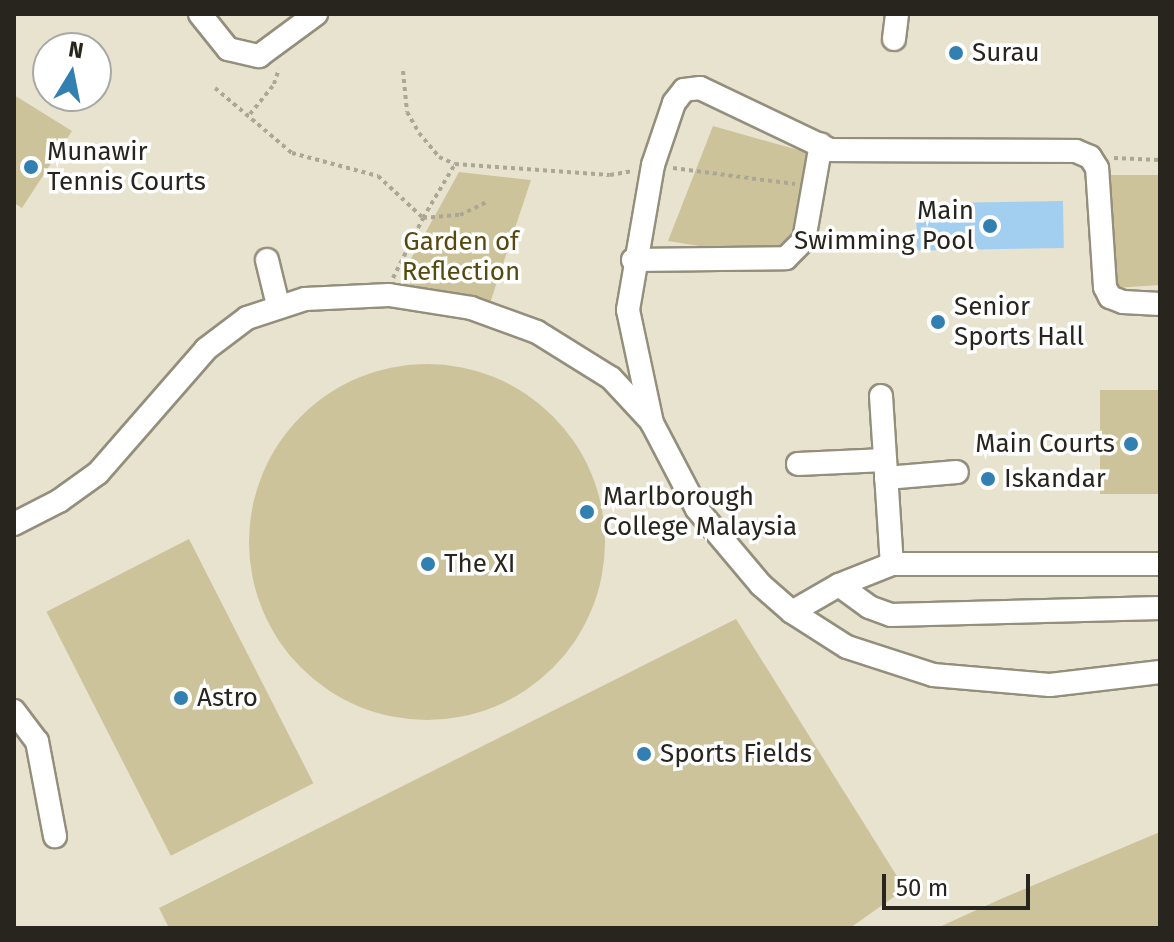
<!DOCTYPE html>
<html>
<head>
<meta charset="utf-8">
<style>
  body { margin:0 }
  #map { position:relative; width:1174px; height:942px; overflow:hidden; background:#e8e3cf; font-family:"Fira Sans",sans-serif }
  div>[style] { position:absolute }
  .green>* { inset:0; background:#cdc39b; transform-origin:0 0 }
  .round { border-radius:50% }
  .water>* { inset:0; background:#a2cef0; transform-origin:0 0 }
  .path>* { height:4px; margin-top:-2px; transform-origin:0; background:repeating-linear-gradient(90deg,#aba796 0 4px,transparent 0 8px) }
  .roads { filter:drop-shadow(2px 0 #948f7c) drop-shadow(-2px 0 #948f7c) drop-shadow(0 2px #948f7c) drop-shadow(0 -2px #948f7c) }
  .minor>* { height:22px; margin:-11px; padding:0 11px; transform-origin:11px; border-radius:11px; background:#fff }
  .dots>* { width:22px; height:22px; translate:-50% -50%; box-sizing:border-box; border:4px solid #fff; border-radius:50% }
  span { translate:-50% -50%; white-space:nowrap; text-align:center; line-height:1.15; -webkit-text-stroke:7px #fff; paint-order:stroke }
  .poi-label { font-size:26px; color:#27251d }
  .left { translate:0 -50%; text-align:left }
  .right { translate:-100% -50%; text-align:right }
  .park-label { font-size:26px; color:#584a0e }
  .frame { position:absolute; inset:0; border:16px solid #27251d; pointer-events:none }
  .north { position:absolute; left:32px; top:32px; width:80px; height:80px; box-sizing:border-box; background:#fff; border:2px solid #a9a8a5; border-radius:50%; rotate:10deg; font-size:22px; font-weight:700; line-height:32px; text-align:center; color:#27251d }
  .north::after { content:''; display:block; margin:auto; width:28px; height:36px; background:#327fb1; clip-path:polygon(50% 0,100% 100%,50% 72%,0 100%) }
  .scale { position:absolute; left:882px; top:874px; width:148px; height:36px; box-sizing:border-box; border:4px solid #27251d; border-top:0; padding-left:10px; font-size:24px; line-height:28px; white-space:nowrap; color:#27251d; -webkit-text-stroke:6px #fff; paint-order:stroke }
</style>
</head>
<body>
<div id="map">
  <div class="green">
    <i style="clip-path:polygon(14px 95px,72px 131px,22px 208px,14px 203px)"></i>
    <i style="clip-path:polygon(713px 126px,819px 156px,794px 261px,668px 241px)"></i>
    <i style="clip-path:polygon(459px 172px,531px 180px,489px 306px,401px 291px,407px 266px)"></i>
    <i style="clip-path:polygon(1108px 175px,1160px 175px,1160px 285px,1115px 288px)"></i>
    <i class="round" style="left:249px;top:364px;width:356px;height:356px"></i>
    <i style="left:1160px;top:390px;width:104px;height:60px;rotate:90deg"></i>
    <i style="left:189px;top:539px;width:274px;height:160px;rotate:63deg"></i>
    <i style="clip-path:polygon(736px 619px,905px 889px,850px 928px,169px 928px,159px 908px)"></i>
    <i style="clip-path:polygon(1160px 832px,1160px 928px,937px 928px,1003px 898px)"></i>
  </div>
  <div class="water">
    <i style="left:1063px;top:201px;width:47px;height:147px;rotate:89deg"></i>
  </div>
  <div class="path">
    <i style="left:403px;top:71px;width:41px;rotate:84.4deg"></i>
    <i style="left:407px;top:112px;width:24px;rotate:60deg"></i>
    <i style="left:419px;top:133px;width:31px;rotate:50deg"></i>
    <i style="left:439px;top:157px;width:17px;rotate:24deg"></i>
    <i style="left:455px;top:164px;width:155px;rotate:4.1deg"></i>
    <i style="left:610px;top:175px;width:23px;rotate:-10deg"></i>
    <i style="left:215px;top:88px;width:101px;rotate:40.2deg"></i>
    <i style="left:292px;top:153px;width:89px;rotate:15deg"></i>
    <i style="left:378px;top:176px;width:62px;rotate:43deg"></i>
    <i style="left:423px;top:218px;width:63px;rotate:-59.3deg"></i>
    <i style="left:250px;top:114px;width:38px;rotate:-51deg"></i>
    <i style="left:274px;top:84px;width:16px;rotate:-72deg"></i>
    <i style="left:1114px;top:158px;width:46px;rotate:2.5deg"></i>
    <i style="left:673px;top:168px;width:123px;rotate:7.5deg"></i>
    <i style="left:393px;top:278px;width:67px;rotate:-63.4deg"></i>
    <i style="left:423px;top:218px;width:37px;rotate:-5deg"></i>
    <i style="left:460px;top:215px;width:30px;rotate:-26deg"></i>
  </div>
  <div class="roads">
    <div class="minor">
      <i style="left:200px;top:14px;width:45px;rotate:51.3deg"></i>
      <i style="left:228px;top:49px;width:32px;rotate:13deg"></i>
      <i style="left:259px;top:56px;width:71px;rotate:-36.4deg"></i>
      <i style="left:894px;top:39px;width:25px;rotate:-83deg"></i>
      <i style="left:267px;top:260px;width:46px;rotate:76.3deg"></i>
      <i style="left:633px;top:260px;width:153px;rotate:-0.7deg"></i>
      <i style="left:786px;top:258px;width:25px;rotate:-45deg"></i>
      <i style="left:804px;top:240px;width:97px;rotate:-80deg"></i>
      <i style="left:1160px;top:304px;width:37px;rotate:-177deg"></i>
      <i style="left:1123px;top:302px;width:14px;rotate:-159deg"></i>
      <i style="left:1110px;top:297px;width:11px;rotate:-117deg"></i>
      <i style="left:1105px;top:287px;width:119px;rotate:-93.8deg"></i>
      <i style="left:1097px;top:168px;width:13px;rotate:-122deg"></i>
      <i style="left:1090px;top:157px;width:15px;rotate:-157deg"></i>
      <i style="left:1076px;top:151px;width:246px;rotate:-179.8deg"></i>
      <i style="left:830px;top:150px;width:144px;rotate:-154.5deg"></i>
      <i style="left:700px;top:88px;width:16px;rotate:173deg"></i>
      <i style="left:684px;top:90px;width:16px;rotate:128deg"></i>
      <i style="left:674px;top:103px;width:65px;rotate:108.7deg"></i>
      <i style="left:653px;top:165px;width:147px;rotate:99.8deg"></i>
      <i style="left:628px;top:310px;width:116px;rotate:78deg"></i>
      <i style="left:652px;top:423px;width:97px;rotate:62.4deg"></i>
      <i style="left:697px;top:509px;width:99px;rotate:49.9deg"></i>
      <i style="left:761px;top:585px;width:41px;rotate:41.1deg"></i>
      <i style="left:792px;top:612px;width:65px;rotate:32.5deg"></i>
      <i style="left:847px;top:647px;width:90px;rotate:18deg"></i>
      <i style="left:933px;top:675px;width:117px;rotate:4.9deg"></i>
      <i style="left:1050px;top:685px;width:111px;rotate:-6.7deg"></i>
      <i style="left:881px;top:396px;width:168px;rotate:86.3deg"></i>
      <i style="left:798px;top:464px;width:87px;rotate:-2.6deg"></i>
      <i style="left:886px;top:478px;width:71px;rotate:-4.8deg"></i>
      <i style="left:14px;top:524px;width:51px;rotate:-27.1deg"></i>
      <i style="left:59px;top:501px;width:48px;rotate:-35.7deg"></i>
      <i style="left:98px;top:473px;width:164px;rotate:-48.9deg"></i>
      <i style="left:206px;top:349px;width:51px;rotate:-37.1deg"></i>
      <i style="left:247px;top:318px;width:61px;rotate:-18.1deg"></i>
      <i style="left:305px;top:299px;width:84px;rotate:-2.7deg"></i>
      <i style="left:389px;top:295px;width:83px;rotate:9deg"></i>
      <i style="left:471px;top:308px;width:70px;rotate:20deg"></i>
      <i style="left:537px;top:332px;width:87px;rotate:31.9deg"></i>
      <i style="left:611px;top:378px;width:59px;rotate:47.1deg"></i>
      <i style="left:839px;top:585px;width:37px;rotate:36deg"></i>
      <i style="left:869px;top:607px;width:23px;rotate:20deg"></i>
      <i style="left:891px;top:615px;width:269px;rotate:-1.5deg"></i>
      <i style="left:792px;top:612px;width:54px;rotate:-29.9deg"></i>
      <i style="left:839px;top:585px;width:57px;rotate:-21.6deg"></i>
      <i style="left:892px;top:564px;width:268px"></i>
      <i style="left:14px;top:711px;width:38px;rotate:53deg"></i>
      <i style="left:37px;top:741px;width:97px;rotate:79.3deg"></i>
    </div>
  </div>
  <div class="dots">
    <i style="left:956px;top:53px;background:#327fb1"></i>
    <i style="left:31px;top:167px;background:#327fb1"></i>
    <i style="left:990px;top:226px;background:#327fb1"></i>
    <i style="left:938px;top:322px;background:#327fb1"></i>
    <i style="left:1131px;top:444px;background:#327fb1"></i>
    <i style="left:988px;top:479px;background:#327fb1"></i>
    <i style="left:587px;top:512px;background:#327fb1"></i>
    <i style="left:428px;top:564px;background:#327fb1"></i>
    <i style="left:181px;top:698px;background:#327fb1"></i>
    <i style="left:644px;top:754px;background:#327fb1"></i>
  </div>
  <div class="poi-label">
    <span class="left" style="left:972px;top:53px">Surau</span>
    <span class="left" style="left:47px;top:167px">Munawir<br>Tennis Courts</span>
    <span class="right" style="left:974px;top:226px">Main<br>Swimming Pool</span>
    <span class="left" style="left:954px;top:322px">Senior<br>Sports Hall</span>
    <span class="right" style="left:1115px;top:444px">Main Courts</span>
    <span class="left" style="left:1004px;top:479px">Iskandar</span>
    <span class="left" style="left:603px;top:512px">Marlborough<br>College Malaysia</span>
    <span class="left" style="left:444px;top:564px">The XI</span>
    <span class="left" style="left:197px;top:698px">Astro</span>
    <span class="left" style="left:660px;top:754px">Sports Fields</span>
  </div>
  <div class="park-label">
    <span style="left:461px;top:257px">Garden of<br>Reflection</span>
  </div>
  <div class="frame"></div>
  <div class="north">N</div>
  <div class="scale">50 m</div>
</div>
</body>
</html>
